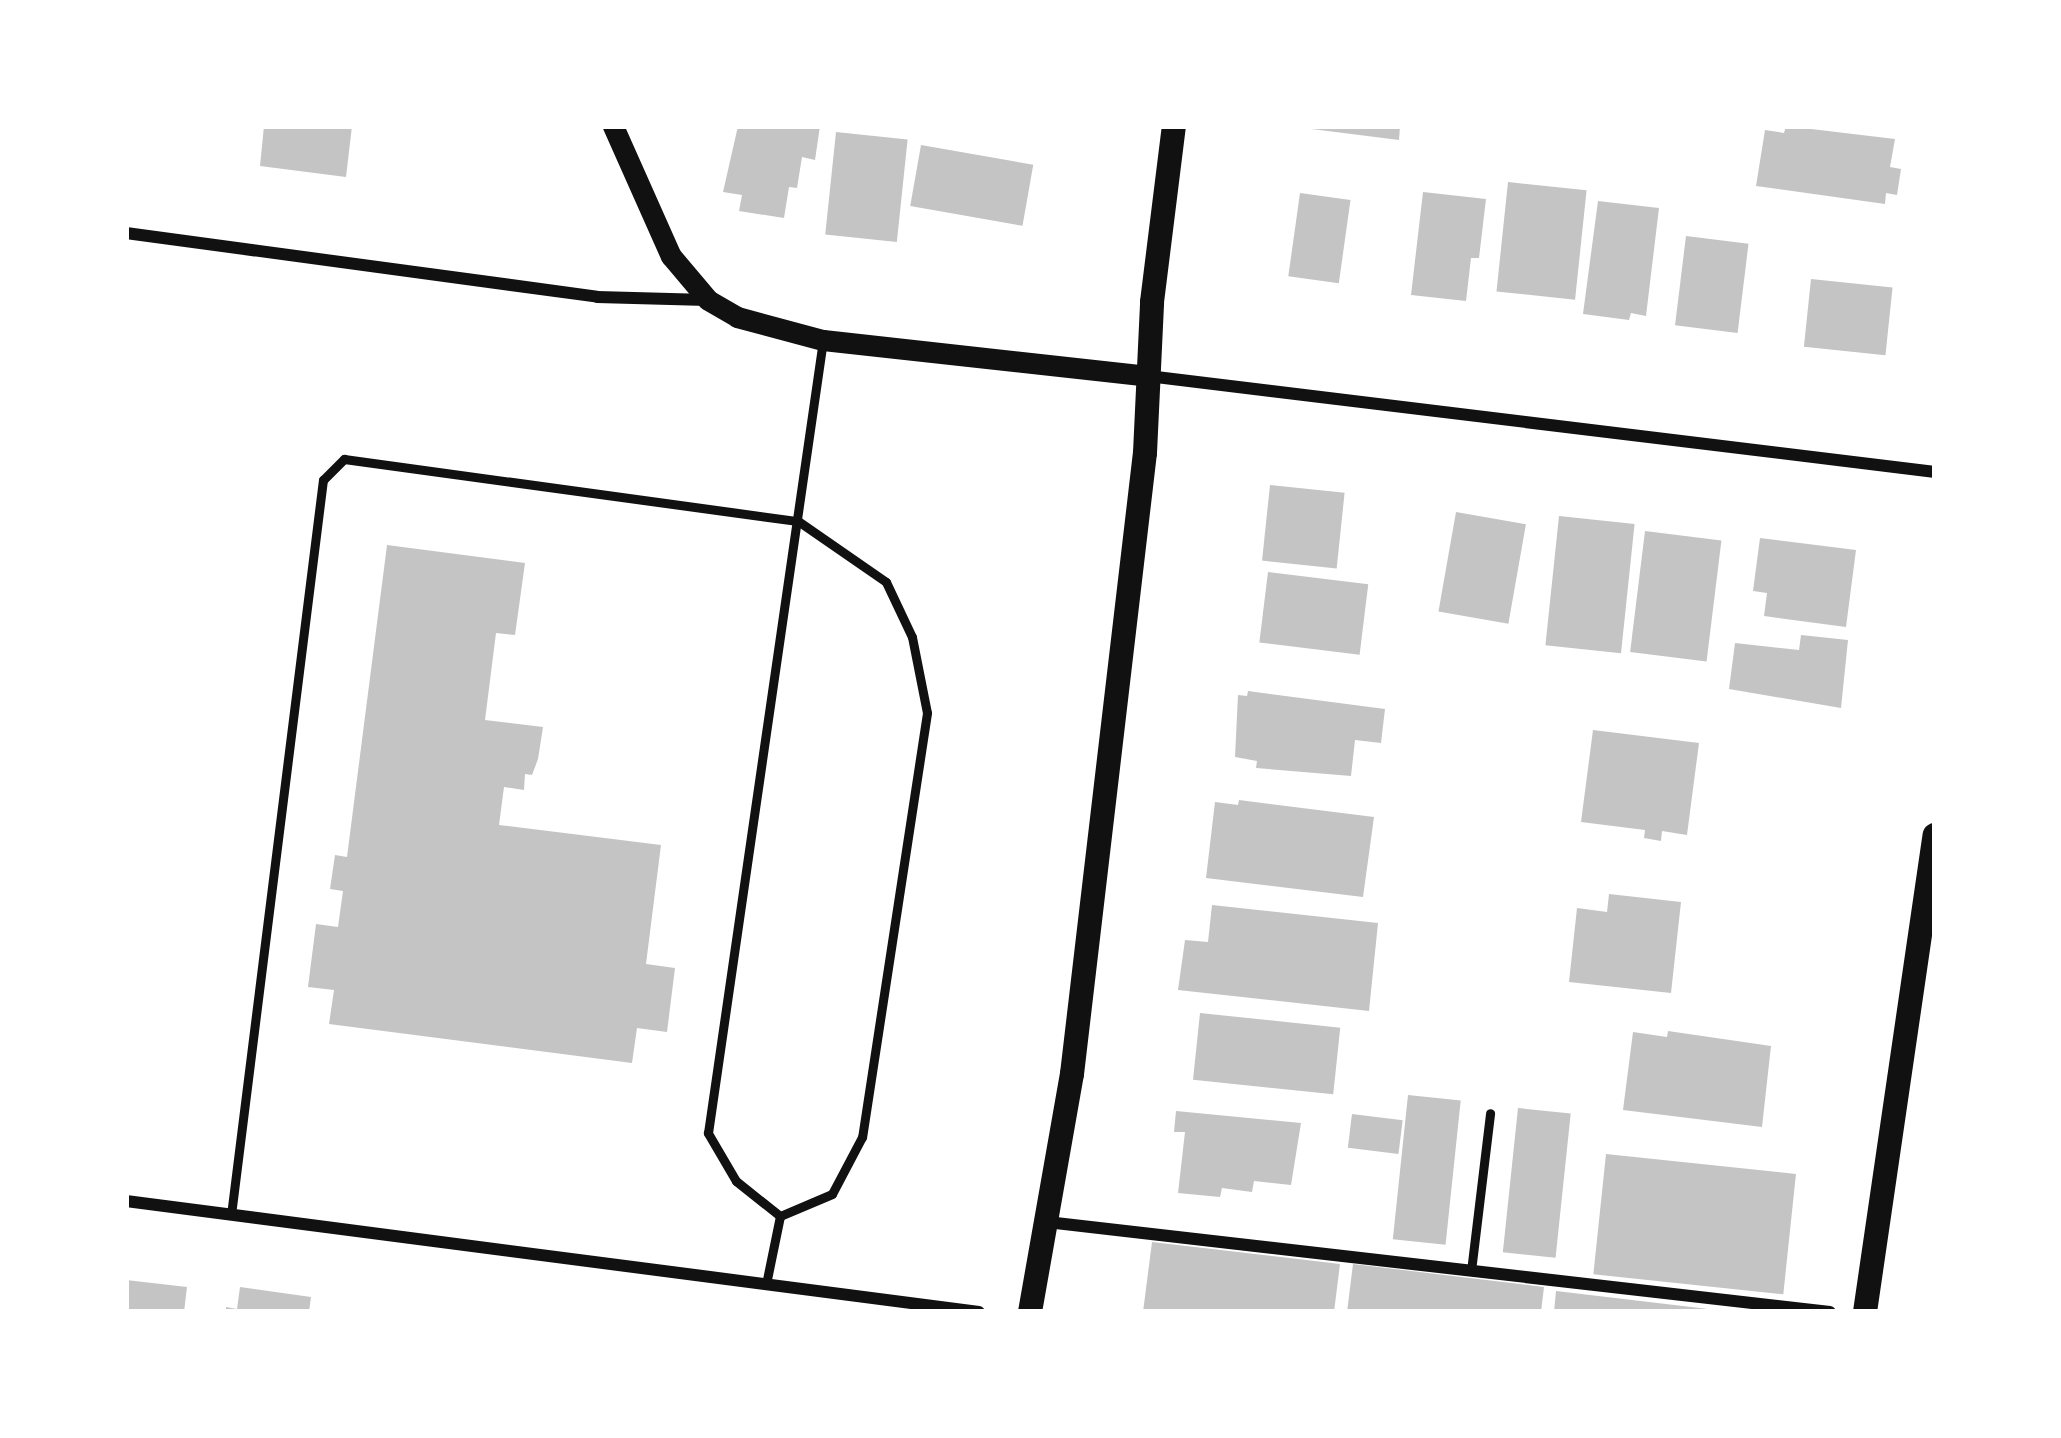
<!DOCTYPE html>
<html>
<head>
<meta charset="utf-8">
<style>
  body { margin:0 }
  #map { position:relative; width:2061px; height:1438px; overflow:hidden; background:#fff; font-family:"Libre Baskerville",serif }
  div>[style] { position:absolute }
  .building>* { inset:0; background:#c4c4c4; transform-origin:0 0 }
  .service>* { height:9px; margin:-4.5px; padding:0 4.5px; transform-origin:4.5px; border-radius:4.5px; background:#111 }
  .minor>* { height:12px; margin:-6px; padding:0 6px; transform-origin:6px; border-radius:6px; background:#111 }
  .tertiary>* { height:21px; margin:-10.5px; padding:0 10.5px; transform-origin:10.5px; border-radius:10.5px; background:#111 }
  .secondary>* { height:24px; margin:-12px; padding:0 12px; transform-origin:12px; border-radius:12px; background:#111 }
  span { translate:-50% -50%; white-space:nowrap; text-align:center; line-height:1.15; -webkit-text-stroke:9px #fff; paint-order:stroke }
  .frame { position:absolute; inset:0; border:129px solid #fff; pointer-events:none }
</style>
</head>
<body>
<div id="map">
  <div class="building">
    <i style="clip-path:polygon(264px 126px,352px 126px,346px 177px,260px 166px)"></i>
    <i style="clip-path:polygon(738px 126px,820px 126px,815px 160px,802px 157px,797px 188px,789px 187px,784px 218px,739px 211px,742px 195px,723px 192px)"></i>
    <i style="clip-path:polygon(1288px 126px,1400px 126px,1399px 140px)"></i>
    <i style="clip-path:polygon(1786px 126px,1895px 139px,1890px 167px,1901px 169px,1897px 195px,1886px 193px,1885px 204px,1756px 186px,1765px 130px,1784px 133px)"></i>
    <i style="left:836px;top:132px;width:72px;height:103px;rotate:6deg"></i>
    <i style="left:921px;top:145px;width:114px;height:62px;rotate:10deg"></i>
    <i style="left:1508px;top:182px;width:79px;height:110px;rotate:6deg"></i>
    <i style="clip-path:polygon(1423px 192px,1486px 199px,1479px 258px,1471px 258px,1466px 301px,1411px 295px)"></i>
    <i style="left:1300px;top:193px;width:51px;height:84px;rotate:8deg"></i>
    <i style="clip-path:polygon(1598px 201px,1659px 208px,1646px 316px,1631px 313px,1629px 320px,1583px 314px)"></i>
    <i style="left:1686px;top:236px;width:63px;height:90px;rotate:7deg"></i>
    <i style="left:1811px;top:279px;width:82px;height:68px;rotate:6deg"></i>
    <i style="left:1270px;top:485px;width:75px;height:76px;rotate:6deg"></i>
    <i style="left:1456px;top:512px;width:71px;height:101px;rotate:10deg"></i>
    <i style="left:1559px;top:516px;width:76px;height:130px;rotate:6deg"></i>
    <i style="left:1645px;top:531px;width:77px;height:122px;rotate:7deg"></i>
    <i style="clip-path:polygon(1760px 538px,1856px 550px,1846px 627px,1764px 616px,1767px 593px,1753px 591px)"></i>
    <i style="clip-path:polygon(387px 545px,525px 563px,515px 635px,496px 633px,485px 720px,543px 727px,538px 759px,532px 775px,525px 774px,524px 790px,504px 787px,499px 825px,661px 845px,646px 964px,675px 968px,667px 1032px,637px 1028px,632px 1063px,329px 1024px,334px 990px,308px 987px,316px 924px,338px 927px,343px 891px,330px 889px,335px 855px,347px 857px)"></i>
    <i style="left:1268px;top:572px;width:101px;height:71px;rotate:7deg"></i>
    <i style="clip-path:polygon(1801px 635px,1848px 640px,1841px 708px,1729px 689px,1735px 643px,1799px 650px)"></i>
    <i style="clip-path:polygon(1248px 691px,1385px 709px,1381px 743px,1355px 740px,1351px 776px,1256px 768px,1257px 761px,1235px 757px,1238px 695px,1247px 696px)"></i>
    <i style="clip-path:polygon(1593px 730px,1699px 743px,1687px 835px,1662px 831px,1661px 841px,1644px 838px,1645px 830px,1581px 822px)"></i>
    <i style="clip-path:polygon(1239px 800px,1374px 817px,1363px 897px,1206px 878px,1215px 802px,1238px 805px)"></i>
    <i style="clip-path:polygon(1609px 894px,1681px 902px,1671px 993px,1569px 982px,1577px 908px,1607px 912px)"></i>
    <i style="clip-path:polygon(1212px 905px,1378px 923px,1369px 1011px,1178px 990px,1185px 940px,1208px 942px)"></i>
    <i style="left:1200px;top:1013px;width:141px;height:67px;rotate:6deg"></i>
    <i style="clip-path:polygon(1668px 1031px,1771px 1046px,1762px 1127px,1623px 1110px,1633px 1032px,1667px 1037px)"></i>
    <i style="left:1408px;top:1095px;width:53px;height:145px;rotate:6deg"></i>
    <i style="left:1518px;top:1108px;width:53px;height:145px;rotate:6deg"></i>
    <i style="clip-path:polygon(1176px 1111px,1301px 1123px,1291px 1185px,1254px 1181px,1252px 1192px,1222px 1188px,1220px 1197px,1178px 1193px,1185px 1132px,1174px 1132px)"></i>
    <i style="left:1352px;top:1114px;width:51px;height:34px;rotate:7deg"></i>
    <i style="left:1606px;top:1154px;width:191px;height:121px;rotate:6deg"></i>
    <i style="clip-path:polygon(1152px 1242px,1340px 1264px,1334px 1312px,1143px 1312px)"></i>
    <i style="clip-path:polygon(1353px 1264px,1544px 1287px,1541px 1312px,1347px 1312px)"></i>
    <i style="clip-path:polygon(126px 1280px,187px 1287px,184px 1312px,126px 1312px)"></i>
    <i style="clip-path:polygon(240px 1287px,311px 1297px,309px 1312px,226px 1312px,226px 1307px,237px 1309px)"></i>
    <i style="clip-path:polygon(1556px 1291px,1708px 1309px,1708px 1312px,1554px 1312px)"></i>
  </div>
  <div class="service">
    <i style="left:231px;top:1215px;width:741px;rotate:-82.87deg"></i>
    <i style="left:323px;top:480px;width:30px;rotate:-45deg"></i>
    <i style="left:344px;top:459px;width:458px;rotate:7.8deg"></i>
    <i style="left:798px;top:521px;width:107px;rotate:34.7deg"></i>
    <i style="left:886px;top:582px;width:61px;rotate:64.7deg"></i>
    <i style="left:912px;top:637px;width:77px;rotate:78.8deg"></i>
    <i style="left:927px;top:713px;width:429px;rotate:98.7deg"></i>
    <i style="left:862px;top:1137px;width:64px;rotate:117.8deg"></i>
    <i style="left:832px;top:1194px;width:56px;rotate:157.1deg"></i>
    <i style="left:780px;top:1216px;width:69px;rotate:101.6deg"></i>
    <i style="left:780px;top:1216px;width:56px;rotate:-141.5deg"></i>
    <i style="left:736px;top:1181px;width:56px;rotate:-120.3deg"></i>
    <i style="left:708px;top:1133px;width:801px;rotate:-81.75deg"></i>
    <i style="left:1471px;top:1271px;width:159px;rotate:-83.1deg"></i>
  </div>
  <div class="minor">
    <i style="left:126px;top:233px;width:475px;rotate:7.7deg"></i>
    <i style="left:597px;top:297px;width:110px;rotate:1.6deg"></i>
    <i style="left:1148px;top:376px;width:793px;rotate:6.95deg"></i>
    <i style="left:126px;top:1201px;width:860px;rotate:7.41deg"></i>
    <i style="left:1047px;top:1222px;width:788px;rotate:6.56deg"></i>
  </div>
  <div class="tertiary">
    <i style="left:613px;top:126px;width:142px;rotate:66deg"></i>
    <i style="left:671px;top:256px;width:57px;rotate:49.9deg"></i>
    <i style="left:708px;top:300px;width:34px;rotate:30deg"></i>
    <i style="left:737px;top:317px;width:89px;rotate:15deg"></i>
    <i style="left:823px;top:340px;width:327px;rotate:6.3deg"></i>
  </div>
  <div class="secondary">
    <i style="left:1030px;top:1312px;width:242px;rotate:-80deg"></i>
    <i style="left:1072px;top:1074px;width:625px;rotate:-83.3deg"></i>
    <i style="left:1145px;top:453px;width:151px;rotate:-87.3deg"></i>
    <i style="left:1152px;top:302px;width:177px;rotate:-82.9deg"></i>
    <i style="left:1865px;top:1312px;width:482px;rotate:-81.7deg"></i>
  </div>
  <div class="frame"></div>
</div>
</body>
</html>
